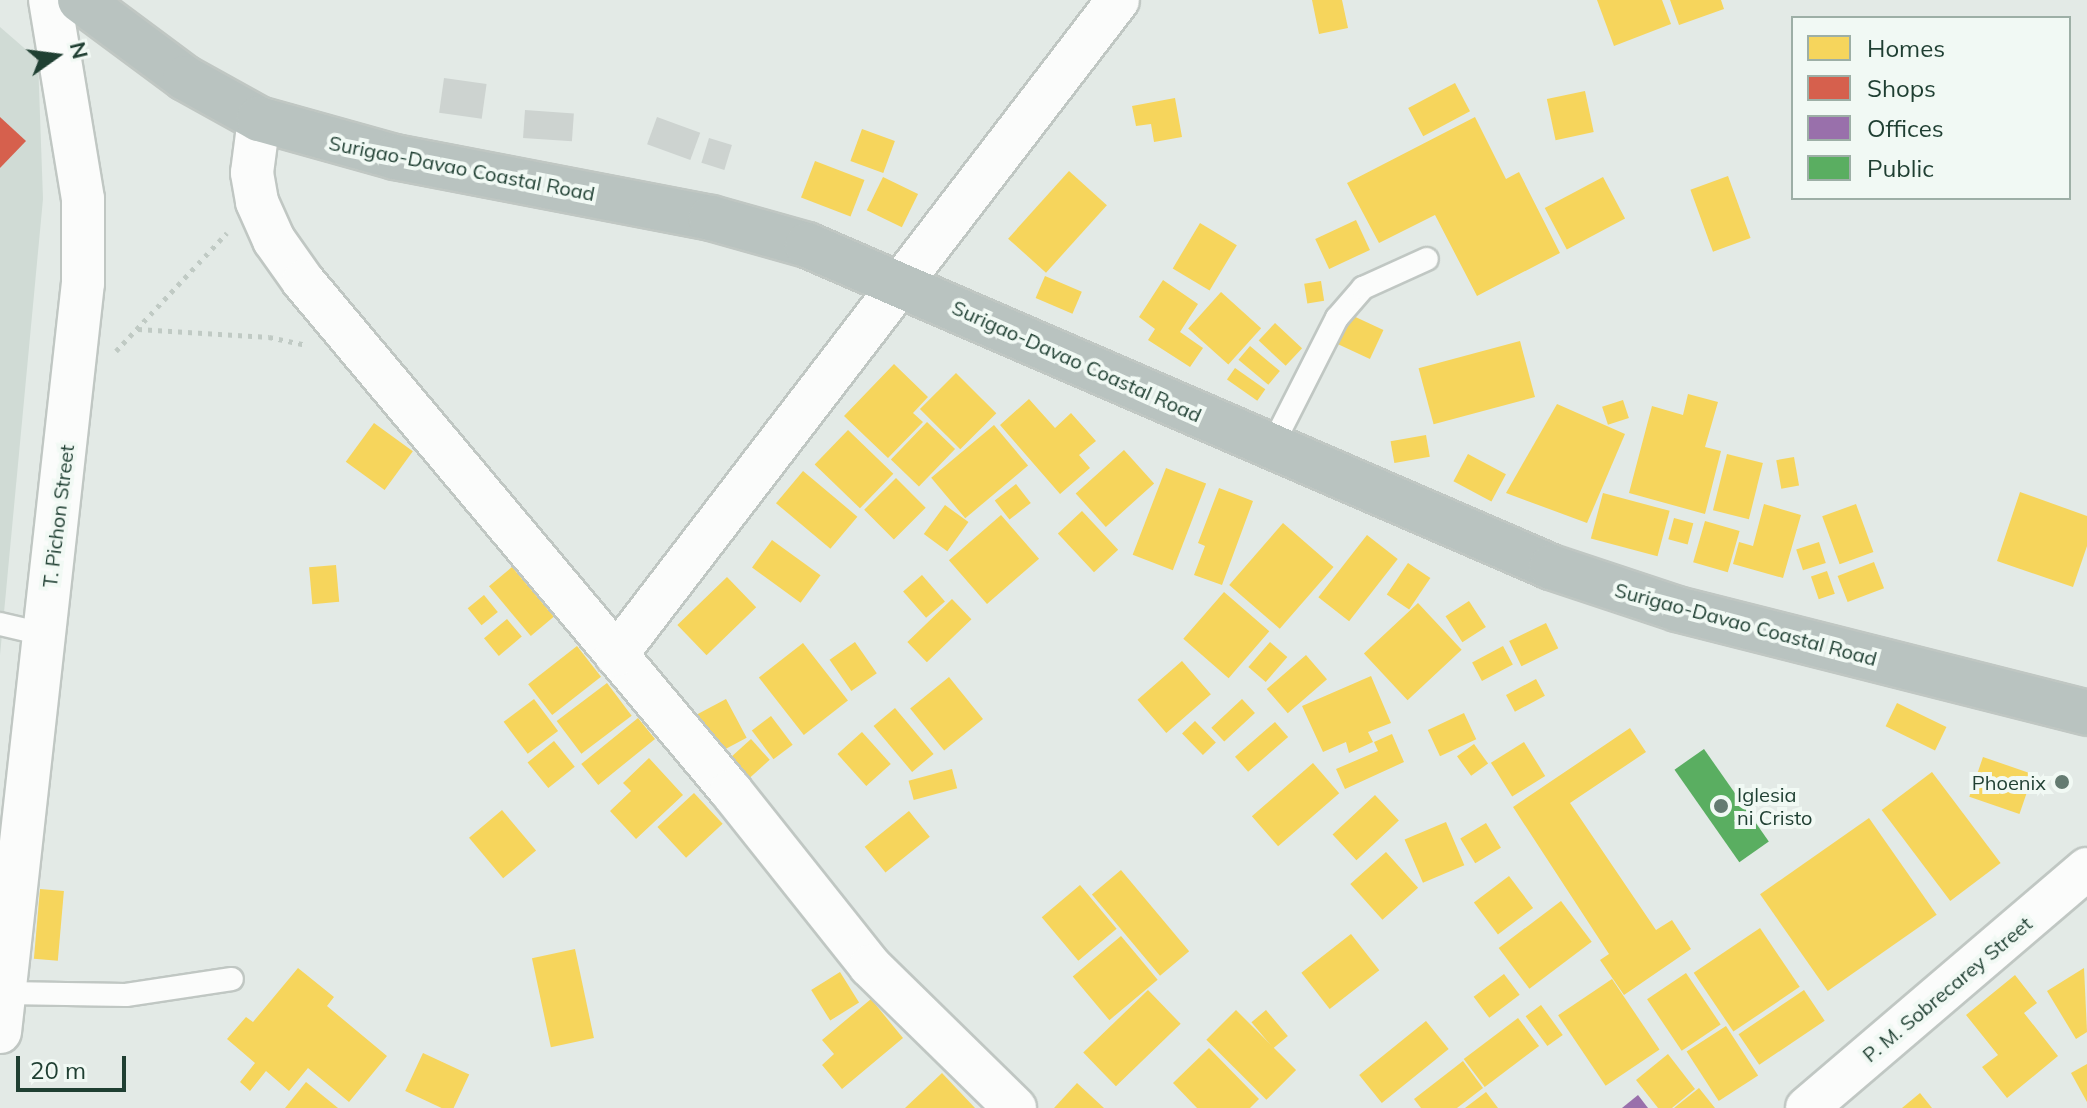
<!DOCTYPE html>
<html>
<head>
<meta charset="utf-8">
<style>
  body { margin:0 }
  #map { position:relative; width:2087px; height:1108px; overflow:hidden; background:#e3eae6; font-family:Mulish,sans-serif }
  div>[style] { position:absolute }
  .built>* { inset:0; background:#d0dbd5 }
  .homes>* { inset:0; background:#f6d55c; transform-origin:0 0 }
  .shops>* { inset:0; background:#d6604d }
  .offices>* { inset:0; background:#9970ab }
  .public>* { inset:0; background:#5aae61; transform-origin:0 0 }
  .building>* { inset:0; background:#cdd3d0; transform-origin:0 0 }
  .path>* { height:5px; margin-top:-2.5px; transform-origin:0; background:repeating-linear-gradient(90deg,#c0cac4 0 4px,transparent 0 10px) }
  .roads { filter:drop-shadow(2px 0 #c0c7c3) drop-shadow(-2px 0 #c0c7c3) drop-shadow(0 2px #c0c7c3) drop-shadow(0 -2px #c0c7c3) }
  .lane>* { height:22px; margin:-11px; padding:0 11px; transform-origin:11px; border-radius:11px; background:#fbfcfb }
  .street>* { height:42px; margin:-21px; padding:0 21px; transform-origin:21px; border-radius:21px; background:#fbfcfb }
  .highway>* { height:44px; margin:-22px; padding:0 22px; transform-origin:22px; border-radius:22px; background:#b9c3c0 }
  .dots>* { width:22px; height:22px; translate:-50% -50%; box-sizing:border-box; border:4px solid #f1f9f4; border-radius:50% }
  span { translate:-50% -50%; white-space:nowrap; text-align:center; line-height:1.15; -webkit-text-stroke:8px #f1f9f4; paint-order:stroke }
  .street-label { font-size:20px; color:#1f3f32 }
  .poi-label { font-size:20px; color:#1f3f32 }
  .right { translate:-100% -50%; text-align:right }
  .left { translate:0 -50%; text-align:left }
  .legend { position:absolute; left:1791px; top:16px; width:280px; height:184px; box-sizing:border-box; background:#f1f9f4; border:2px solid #9dafa6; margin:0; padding:10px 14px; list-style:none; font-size:24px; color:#1f3f32 }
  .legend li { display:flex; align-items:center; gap:16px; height:40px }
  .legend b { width:40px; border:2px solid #9dafa6 }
  .north { position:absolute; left:16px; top:16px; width:80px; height:80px; -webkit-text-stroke:6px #f1f9f4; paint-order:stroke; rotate:76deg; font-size:22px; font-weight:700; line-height:32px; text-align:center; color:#1f3f32 }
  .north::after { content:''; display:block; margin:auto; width:28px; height:36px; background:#1f3f32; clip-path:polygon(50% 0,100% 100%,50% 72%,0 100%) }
  .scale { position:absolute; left:16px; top:1056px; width:110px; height:36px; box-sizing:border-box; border:4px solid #1f3f32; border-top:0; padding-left:10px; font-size:24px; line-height:28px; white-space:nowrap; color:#1f3f32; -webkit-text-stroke:6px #f1f9f4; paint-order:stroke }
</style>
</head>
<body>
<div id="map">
  <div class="built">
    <i style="clip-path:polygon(0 27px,38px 60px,43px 199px,0 655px)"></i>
  </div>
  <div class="homes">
    <i style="clip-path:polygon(1312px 0,1342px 0,1348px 28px,1319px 34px)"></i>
    <i style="clip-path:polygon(1597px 0,1662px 0,1671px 24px,1614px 46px)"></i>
    <i style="clip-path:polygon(1670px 0,1721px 0,1724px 9px,1679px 25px)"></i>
    <i style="left:1455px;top:83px;width:32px;height:53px;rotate:62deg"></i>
    <i style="left:1585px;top:91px;width:42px;height:39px;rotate:78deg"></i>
    <i style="clip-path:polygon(1175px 98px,1182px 137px,1154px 142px,1151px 124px,1136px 126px,1132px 106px)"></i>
    <i style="clip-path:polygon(1475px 117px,1506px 179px,1519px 172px,1560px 253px,1477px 296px,1435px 215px,1379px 243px,1347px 183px)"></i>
    <i style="left:862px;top:129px;width:35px;height:34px;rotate:20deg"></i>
    <i style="left:815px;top:161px;width:53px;height:39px;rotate:21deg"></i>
    <i style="left:1069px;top:171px;width:51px;height:91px;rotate:42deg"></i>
    <i style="left:1728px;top:176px;width:66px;height:40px;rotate:70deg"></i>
    <i style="left:883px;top:177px;width:39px;height:37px;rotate:26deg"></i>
    <i style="left:1603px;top:177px;width:47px;height:66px;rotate:62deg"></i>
    <i style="left:1356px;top:220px;width:33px;height:45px;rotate:65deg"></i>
    <i style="left:1200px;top:223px;width:43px;height:53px;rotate:31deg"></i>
    <i style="left:1045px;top:276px;width:40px;height:24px;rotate:23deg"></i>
    <i style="clip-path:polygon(1163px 280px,1198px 304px,1180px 332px,1203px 348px,1190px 367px,1148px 340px,1155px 329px,1139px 317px)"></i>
    <i style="left:1321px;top:281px;width:20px;height:17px;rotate:81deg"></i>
    <i style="left:1221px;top:292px;width:54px;height:49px;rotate:42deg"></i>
    <i style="left:1349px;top:314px;width:38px;height:32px;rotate:25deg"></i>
    <i style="left:1275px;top:323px;width:37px;height:24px;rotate:43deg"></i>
    <i style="left:1520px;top:341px;width:58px;height:105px;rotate:75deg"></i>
    <i style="left:1250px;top:346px;width:39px;height:18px;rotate:40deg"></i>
    <i style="clip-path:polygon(894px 364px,928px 397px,913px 413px,923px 422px,888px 458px,844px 416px)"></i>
    <i style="left:1235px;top:368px;width:37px;height:14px;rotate:35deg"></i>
    <i style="left:956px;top:373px;width:57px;height:51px;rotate:45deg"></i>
    <i style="clip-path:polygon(1688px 394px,1718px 402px,1705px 447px,1721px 451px,1705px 514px,1629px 493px,1652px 406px,1683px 415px)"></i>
    <i style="clip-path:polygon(1029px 399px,1055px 428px,1071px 413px,1096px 441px,1079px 455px,1090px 468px,1060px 494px,1000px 425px)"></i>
    <i style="left:1623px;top:400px;width:19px;height:22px;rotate:72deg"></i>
    <i style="clip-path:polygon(1557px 404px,1625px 434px,1587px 523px,1506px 493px)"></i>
    <i style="left:927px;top:422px;width:39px;height:52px;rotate:44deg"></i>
    <i style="left:374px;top:423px;width:48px;height:48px;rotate:36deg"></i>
    <i style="left:994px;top:425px;width:53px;height:82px;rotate:50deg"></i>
    <i style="left:848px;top:430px;width:63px;height:48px;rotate:44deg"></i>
    <i style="left:1426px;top:435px;width:22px;height:36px;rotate:80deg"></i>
    <i style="left:1124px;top:450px;width:45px;height:65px;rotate:48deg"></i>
    <i style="left:1468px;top:454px;width:43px;height:31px;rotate:28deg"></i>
    <i style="left:1727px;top:454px;width:37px;height:58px;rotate:14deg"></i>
    <i style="left:1794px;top:457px;width:29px;height:18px;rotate:80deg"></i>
    <i style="left:1166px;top:468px;width:43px;height:93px;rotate:21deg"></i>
    <i style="left:803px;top:471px;width:71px;height:42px;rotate:40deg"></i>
    <i style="left:896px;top:478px;width:42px;height:45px;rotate:45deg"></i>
    <i style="left:1016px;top:484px;width:24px;height:27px;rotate:52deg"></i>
    <i style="clip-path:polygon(1219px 488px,1253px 501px,1222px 585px,1194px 575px,1205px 546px,1198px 543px)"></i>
    <i style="clip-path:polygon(2020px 492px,2087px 516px,2087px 546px,2073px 587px,1997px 561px)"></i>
    <i style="left:1603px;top:493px;width:69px;height:47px;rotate:15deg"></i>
    <i style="clip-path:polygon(1764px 504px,1801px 515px,1783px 578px,1733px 564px,1739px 542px,1753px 546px)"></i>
    <i style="left:1856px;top:504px;width:51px;height:36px;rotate:70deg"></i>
    <i style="left:945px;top:505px;width:29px;height:36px;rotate:36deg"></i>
    <i style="left:1082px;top:511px;width:53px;height:33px;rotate:47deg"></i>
    <i style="left:1001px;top:515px;width:58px;height:69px;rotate:49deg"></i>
    <i style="left:1674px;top:518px;width:20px;height:22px;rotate:15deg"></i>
    <i style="left:1705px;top:521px;width:36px;height:43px;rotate:16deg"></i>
    <i style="left:1283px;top:523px;width:67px;height:82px;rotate:41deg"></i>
    <i style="left:1367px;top:535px;width:39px;height:79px;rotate:38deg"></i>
    <i style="left:772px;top:540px;width:60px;height:34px;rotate:36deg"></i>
    <i style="left:1819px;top:542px;width:22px;height:24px;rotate:72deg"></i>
    <i style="left:1874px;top:562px;width:28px;height:39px;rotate:69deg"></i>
    <i style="left:1408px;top:563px;width:27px;height:38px;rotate:34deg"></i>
    <i style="left:336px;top:565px;width:37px;height:27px;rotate:85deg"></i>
    <i style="left:512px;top:567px;width:65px;height:30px;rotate:50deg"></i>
    <i style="left:1827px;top:571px;width:24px;height:17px;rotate:71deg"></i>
    <i style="left:922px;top:575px;width:35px;height:25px;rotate:49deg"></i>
    <i style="left:727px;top:577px;width:42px;height:69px;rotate:46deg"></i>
    <i style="left:1224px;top:592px;width:60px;height:62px;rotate:41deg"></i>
    <i style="left:484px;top:595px;width:22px;height:21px;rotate:51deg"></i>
    <i style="left:952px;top:599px;width:28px;height:62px;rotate:46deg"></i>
    <i style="left:1469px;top:601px;width:31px;height:28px;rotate:57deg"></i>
    <i style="left:1418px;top:603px;width:64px;height:74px;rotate:47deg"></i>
    <i style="left:507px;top:619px;width:23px;height:30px;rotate:50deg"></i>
    <i style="left:1546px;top:623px;width:28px;height:41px;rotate:64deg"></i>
    <i style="left:855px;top:642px;width:38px;height:31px;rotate:55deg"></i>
    <i style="left:1270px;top:642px;width:23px;height:33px;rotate:41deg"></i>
    <i style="left:803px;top:643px;width:73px;height:56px;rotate:52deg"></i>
    <i style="left:577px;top:646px;width:39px;height:62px;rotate:52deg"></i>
    <i style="left:1503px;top:646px;width:21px;height:35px;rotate:62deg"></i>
    <i style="left:1306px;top:655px;width:32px;height:52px;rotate:49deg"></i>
    <i style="left:1182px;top:661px;width:44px;height:59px;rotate:49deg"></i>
    <i style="clip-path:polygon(1371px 676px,1391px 723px,1368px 732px,1373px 742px,1349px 753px,1346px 742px,1323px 752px,1302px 706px)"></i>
    <i style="left:949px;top:677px;width:54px;height:50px;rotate:51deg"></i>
    <i style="left:1536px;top:679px;width:19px;height:34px;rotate:62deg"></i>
    <i style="left:607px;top:683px;width:41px;height:63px;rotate:53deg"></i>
    <i style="left:534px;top:699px;width:40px;height:38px;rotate:53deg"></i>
    <i style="left:726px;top:699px;width:44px;height:33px;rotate:62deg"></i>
    <i style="left:1242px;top:699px;width:19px;height:42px;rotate:47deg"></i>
    <i style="left:1897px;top:703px;width:55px;height:26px;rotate:26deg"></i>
    <i style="left:895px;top:708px;width:60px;height:28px;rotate:50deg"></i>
    <i style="left:1464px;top:713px;width:29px;height:40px;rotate:65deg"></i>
    <i style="left:771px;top:716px;width:36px;height:24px;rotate:53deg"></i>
    <i style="left:638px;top:718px;width:27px;height:73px;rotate:51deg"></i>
    <i style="left:1195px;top:721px;width:30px;height:18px;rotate:46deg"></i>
    <i style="left:1275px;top:722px;width:20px;height:53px;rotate:49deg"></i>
    <i style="clip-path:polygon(1630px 728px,1646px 752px,1570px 803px,1656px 930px,1672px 920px,1691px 949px,1624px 995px,1600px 960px,1609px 954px,1513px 807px)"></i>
    <i style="left:862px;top:732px;width:43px;height:33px;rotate:48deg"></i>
    <i style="clip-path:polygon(1392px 734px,1404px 762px,1345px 789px,1336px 769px,1378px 751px,1374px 742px)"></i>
    <i style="left:751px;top:739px;width:28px;height:35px;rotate:48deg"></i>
    <i style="left:554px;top:741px;width:33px;height:34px;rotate:51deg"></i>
    <i style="left:1524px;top:742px;width:40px;height:39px;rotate:58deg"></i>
    <i style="left:1474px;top:744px;width:24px;height:21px;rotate:54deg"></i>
    <i style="left:1983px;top:757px;width:53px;height:42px;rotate:19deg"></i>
    <i style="clip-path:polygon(649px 758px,683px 795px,636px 839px,610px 811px,631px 791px,623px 783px)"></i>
    <i style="left:1313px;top:763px;width:40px;height:81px;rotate:49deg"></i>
    <i style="left:952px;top:769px;width:20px;height:45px;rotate:75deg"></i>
    <i style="left:1932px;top:772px;width:114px;height:63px;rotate:53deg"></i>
    <i style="left:694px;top:793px;width:42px;height:50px;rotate:47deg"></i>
    <i style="left:1375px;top:795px;width:35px;height:58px;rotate:47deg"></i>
    <i style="left:502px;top:810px;width:53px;height:43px;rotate:50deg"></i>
    <i style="left:909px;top:811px;width:33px;height:57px;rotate:51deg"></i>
    <i style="left:1869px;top:818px;width:118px;height:133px;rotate:55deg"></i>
    <i style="left:1446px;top:822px;width:47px;height:45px;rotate:67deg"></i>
    <i style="left:1486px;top:823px;width:29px;height:30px;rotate:59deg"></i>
    <i style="left:1386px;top:852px;width:48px;height:48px;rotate:48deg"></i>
    <i style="left:1121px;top:870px;width:106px;height:38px;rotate:50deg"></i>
    <i style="left:1509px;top:876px;width:40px;height:44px;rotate:53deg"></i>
    <i style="left:1080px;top:885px;width:57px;height:50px;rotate:50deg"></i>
    <i style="left:40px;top:889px;width:24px;height:70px;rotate:5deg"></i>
    <i style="left:1561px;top:901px;width:51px;height:78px;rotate:53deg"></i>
    <i style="left:1760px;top:928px;width:71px;height:80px;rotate:56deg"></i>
    <i style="left:1351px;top:934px;width:46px;height:63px;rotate:52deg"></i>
    <i style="left:1121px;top:936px;width:57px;height:63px;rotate:50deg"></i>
    <i style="left:575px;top:949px;width:91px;height:44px;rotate:78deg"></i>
    <i style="clip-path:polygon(298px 968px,334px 997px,327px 1006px,387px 1056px,349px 1102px,308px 1068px,289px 1091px,266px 1071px,250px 1091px,240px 1082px,255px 1063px,227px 1039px,246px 1017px,253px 1022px)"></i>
    <i style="clip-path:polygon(2084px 968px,2087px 1032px,2076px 1039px,2047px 991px)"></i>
    <i style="left:840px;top:972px;width:36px;height:34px;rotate:58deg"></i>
    <i style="left:1686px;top:973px;width:62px;height:47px;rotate:56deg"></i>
    <i style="left:1504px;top:974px;width:26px;height:38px;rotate:53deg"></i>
    <i style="clip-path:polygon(2015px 975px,2037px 1003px,2024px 1013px,2058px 1056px,2007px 1098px,1982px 1067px,1998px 1055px,1966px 1015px)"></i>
    <i style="left:1612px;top:979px;width:85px;height:65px;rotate:56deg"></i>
    <i style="left:1148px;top:990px;width:47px;height:90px;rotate:46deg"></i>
    <i style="left:1804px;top:990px;width:37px;height:79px;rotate:56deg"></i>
    <i style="clip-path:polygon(871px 999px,903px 1038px,842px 1089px,822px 1065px,834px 1054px,822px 1040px)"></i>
    <i style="left:1541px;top:1005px;width:37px;height:19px;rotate:54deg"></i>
    <i style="left:1236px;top:1010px;width:85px;height:42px;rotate:45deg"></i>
    <i style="left:1266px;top:1010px;width:34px;height:19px;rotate:50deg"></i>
    <i style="left:1518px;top:1018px;width:35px;height:68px;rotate:53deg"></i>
    <i style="left:1426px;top:1021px;width:36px;height:86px;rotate:51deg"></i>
    <i style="left:1726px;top:1026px;width:59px;height:47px;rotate:57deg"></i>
    <i style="clip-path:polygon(1209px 1048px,1259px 1099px,1250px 1108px,1197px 1108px,1173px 1083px)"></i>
    <i style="left:423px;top:1053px;width:51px;height:42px;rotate:25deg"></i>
    <i style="clip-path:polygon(1668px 1054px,1695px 1089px,1672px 1108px,1658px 1108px,1636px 1080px)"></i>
    <i style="clip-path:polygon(1463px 1061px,1483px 1088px,1457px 1108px,1421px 1108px,1414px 1099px)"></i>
    <i style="clip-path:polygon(2087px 1064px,2087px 1102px,2071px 1073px)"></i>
    <i style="clip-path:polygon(942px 1073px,975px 1108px,905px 1108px)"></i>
    <i style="clip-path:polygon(306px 1082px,338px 1108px,285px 1108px)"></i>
    <i style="clip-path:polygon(1077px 1083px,1104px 1108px,1054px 1108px)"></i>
    <i style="clip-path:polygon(1699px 1088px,1715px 1108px,1674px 1108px)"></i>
    <i style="clip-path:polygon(1486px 1092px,1498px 1108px,1465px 1108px)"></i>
    <i style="clip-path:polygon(1920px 1093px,1932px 1108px,1902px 1108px)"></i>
  </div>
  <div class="shops">
    <i style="clip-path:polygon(0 117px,26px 141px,0 168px)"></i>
  </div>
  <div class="offices">
    <i style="clip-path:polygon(1638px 1095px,1648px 1108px,1622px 1108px)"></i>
  </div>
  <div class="public">
    <i style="left:1704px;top:749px;width:113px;height:36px;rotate:55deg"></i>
  </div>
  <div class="building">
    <i style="left:444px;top:78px;width:43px;height:35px;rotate:8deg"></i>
    <i style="left:525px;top:110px;width:49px;height:28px;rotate:4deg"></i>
    <i style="left:657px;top:117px;width:46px;height:29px;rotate:20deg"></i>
    <i style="left:709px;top:138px;width:24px;height:26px;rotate:17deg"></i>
  </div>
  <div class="path">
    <i style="left:138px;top:329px;width:131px;rotate:3.5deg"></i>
    <i style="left:269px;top:337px;width:35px;rotate:12deg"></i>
    <i style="left:116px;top:351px;width:162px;rotate:-46.8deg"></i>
  </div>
  <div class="roads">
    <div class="lane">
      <i style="left:1272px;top:446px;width:144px;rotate:-63.1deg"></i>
      <i style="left:1337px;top:318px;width:40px;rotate:-49deg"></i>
      <i style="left:1363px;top:288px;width:70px;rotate:-24.4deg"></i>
      <i style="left:0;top:624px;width:44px;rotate:13.1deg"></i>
      <i style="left:6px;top:993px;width:120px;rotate:1deg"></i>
      <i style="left:126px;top:995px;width:107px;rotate:-8.6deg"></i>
    </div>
    <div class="street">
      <i style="left:259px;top:119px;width:54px;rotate:97.4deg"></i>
      <i style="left:252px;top:173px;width:29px;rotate:80deg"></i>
      <i style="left:257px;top:202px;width:42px;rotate:65.9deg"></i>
      <i style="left:274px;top:240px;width:50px;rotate:54.7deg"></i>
      <i style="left:303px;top:281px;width:666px;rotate:50deg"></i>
      <i style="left:731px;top:791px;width:223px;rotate:51.5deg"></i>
      <i style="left:870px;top:966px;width:203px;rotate:44.4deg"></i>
      <i style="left:616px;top:655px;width:825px;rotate:-52.53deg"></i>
      <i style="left:0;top:1032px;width:754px;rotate:-83.68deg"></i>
      <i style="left:83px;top:283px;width:84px;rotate:-90deg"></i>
      <i style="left:83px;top:199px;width:202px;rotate:-99.4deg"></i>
      <i style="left:1807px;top:1108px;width:368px;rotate:-40.5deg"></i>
    </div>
    <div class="highway">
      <i style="left:80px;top:0;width:131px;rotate:36.6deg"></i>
      <i style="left:185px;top:78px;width:85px;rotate:29deg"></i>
      <i style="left:259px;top:119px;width:141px;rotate:15.6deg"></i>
      <i style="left:395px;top:157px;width:322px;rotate:10.9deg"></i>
      <i style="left:711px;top:218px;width:100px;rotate:15.7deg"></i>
      <i style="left:807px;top:245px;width:811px;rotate:23.4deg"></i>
      <i style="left:1551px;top:567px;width:133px;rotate:18.4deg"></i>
      <i style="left:1677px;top:609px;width:423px;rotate:14.2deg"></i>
    </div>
  </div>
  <div class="dots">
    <i style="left:2062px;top:782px;background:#647b71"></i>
    <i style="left:1721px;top:806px;background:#647b71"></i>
  </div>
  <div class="street-label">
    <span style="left:462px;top:168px;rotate:11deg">Surigao-Davao Coastal Road</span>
    <span style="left:1077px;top:361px;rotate:24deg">Surigao-Davao Coastal Road</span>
    <span style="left:58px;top:516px;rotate:-83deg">T. Pichon Street</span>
    <span style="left:1746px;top:624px;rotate:15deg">Surigao-Davao Coastal Road</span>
    <span style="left:1947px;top:989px;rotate:-40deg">P. M. Sobrecarey Street</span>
  </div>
  <div class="poi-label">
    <span class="right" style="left:2046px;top:782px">Phoenix</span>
    <span class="left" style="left:1737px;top:806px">Iglesia<br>ni Cristo</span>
  </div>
  <ul class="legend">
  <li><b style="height:22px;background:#f6d55c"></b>Homes</li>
  <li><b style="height:22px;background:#d6604d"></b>Shops</li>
  <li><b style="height:22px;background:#9970ab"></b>Offices</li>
  <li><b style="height:22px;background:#5aae61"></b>Public</li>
  </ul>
  <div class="north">N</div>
  <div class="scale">20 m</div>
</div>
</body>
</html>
